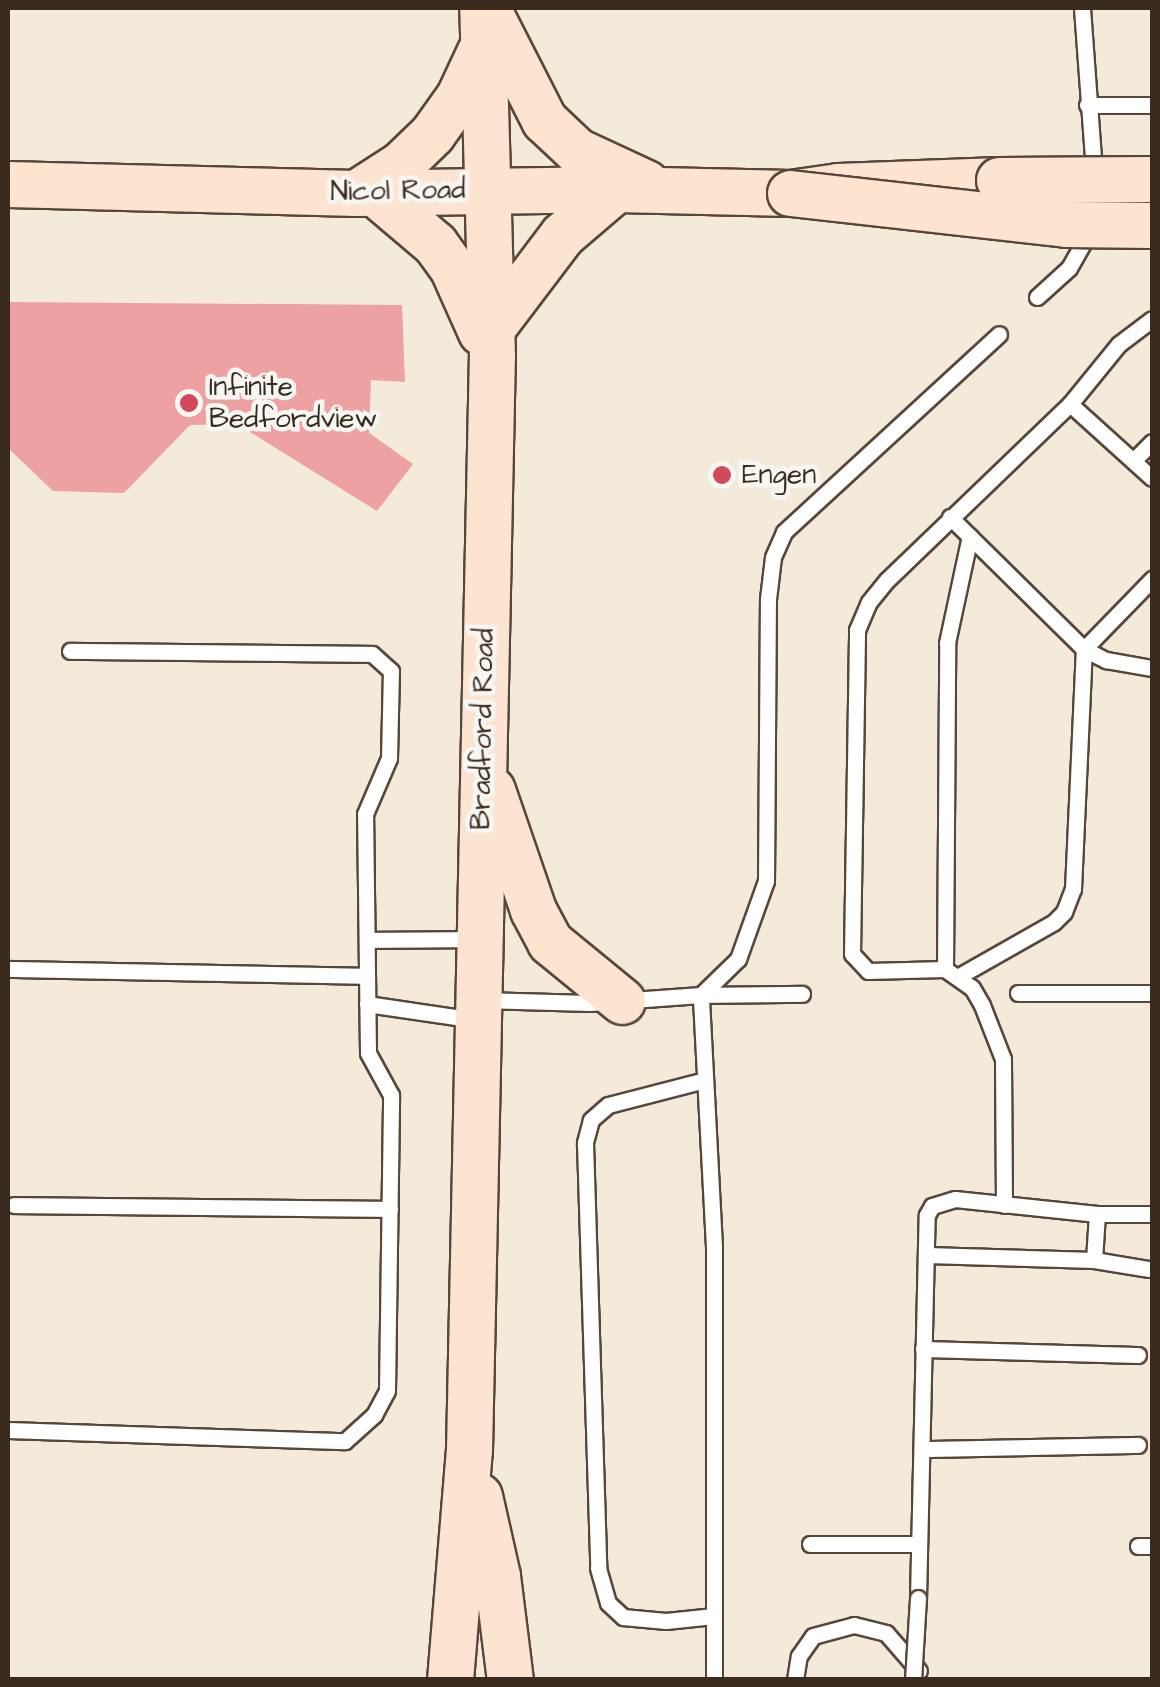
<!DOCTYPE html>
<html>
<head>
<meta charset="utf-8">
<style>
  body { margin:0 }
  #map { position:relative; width:1160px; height:1687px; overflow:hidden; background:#f4eada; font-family:"Architects Daughter",sans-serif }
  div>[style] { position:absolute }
  .building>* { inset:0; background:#eda1a0 }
  .roads { filter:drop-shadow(2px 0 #57473a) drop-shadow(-2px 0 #57473a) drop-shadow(0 2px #57473a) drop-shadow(0 -2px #57473a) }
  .lane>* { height:15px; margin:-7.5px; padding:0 7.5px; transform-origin:7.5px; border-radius:7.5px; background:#fff }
  .secondary>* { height:45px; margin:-22.5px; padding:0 22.5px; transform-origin:22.5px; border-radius:22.5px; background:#fde4d0 }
  .bridges { filter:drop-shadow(2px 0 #57473a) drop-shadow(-2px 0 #57473a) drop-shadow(0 2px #57473a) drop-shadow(0 -2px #57473a) }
  .lane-bridge>* { height:15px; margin:-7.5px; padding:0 7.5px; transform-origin:7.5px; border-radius:7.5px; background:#fff }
  .secondary-bridge>* { height:45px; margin:-22.5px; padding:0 22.5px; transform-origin:22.5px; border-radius:22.5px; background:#fde4d0 }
  .dots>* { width:28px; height:28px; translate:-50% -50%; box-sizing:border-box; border:5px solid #f6f6f2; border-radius:50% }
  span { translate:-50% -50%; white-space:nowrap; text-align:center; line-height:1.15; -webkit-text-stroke:9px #f6f6f2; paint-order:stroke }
  .street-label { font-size:28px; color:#3b2a1e }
  .poi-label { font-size:28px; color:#3b2a1e }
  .left { translate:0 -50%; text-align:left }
  .frame { position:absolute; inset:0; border:10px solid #3b2a1e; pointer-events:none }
</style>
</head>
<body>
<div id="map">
  <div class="building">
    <i style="clip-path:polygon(8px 302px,402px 305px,405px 382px,371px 380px,369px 433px,413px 464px,377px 511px,237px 424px,190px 425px,124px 493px,53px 491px,8px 448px)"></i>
  </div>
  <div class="roads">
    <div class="lane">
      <i style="left:1082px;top:8px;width:165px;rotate:85.8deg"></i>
      <i style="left:1087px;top:105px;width:65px"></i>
      <i style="left:1037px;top:297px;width:43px;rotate:-42.2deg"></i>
      <i style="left:1069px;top:268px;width:43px;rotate:-60.4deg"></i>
      <i style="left:1070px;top:404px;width:77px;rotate:-50.8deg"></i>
      <i style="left:1119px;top:344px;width:41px;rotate:-37.1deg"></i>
      <i style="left:1134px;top:460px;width:25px;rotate:-45deg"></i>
      <i style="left:950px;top:517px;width:188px;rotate:44.6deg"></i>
      <i style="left:1084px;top:649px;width:25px;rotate:27deg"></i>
      <i style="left:1106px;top:660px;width:47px;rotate:9.9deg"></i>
      <i style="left:367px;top:940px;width:110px;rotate:-0.5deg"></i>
      <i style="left:8px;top:969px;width:359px;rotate:1.1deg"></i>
      <i style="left:945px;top:969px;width:326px;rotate:-89.6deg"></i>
      <i style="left:947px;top:643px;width:109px;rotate:-77.9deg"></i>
      <i style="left:959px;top:976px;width:109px;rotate:-29.6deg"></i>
      <i style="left:1054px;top:922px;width:14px;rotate:-45deg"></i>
      <i style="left:1064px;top:912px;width:25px;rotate:-69deg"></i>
      <i style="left:1073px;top:889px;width:240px;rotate:-87.4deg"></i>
      <i style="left:1084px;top:649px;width:98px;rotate:-45.8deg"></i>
      <i style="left:1018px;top:993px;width:134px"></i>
      <i style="left:480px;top:1000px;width:110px;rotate:1.6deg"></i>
      <i style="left:590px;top:1003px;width:111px;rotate:-4.1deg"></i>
      <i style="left:701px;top:995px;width:52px;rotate:-44.2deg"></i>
      <i style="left:738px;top:959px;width:83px;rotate:-70.3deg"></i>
      <i style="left:766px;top:881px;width:282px;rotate:-89.6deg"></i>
      <i style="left:768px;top:599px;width:42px;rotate:-83.2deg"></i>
      <i style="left:773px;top:557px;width:27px;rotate:-66deg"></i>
      <i style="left:784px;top:532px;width:292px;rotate:-42.6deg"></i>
      <i style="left:367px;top:1004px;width:109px;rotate:8.4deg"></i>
      <i style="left:705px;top:1080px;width:100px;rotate:165.5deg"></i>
      <i style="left:608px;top:1105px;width:23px;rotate:139deg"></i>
      <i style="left:591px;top:1120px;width:24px;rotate:105deg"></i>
      <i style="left:585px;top:1143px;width:425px;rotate:88.2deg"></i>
      <i style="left:598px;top:1568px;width:36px;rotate:74deg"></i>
      <i style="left:608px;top:1603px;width:21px;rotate:43deg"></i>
      <i style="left:623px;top:1617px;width:43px;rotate:5.3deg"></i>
      <i style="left:666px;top:1621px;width:48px;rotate:-5.9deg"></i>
      <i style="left:14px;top:1205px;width:376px;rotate:0.6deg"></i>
      <i style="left:1004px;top:1205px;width:146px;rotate:-90.4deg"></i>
      <i style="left:1003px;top:1059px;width:58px;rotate:-111.3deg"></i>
      <i style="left:982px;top:1005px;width:20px;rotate:-120deg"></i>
      <i style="left:972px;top:988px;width:33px;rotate:-145deg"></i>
      <i style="left:945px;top:969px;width:77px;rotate:178.5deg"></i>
      <i style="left:868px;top:971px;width:23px;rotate:-133deg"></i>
      <i style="left:852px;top:954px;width:324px;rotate:-89.1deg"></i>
      <i style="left:857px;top:630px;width:30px;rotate:-67deg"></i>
      <i style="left:869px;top:602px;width:28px;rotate:-51deg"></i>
      <i style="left:887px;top:580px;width:254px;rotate:-43.9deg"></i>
      <i style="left:1070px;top:404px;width:110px;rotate:42.1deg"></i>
      <i style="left:927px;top:1255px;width:167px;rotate:1.7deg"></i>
      <i style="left:1094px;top:1260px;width:56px;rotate:9.3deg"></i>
      <i style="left:1094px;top:1260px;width:46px;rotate:-86.3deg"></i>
      <i style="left:923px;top:1349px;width:215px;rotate:1.6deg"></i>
      <i style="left:8px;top:1430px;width:337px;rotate:1.9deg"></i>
      <i style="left:345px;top:1441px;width:39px;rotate:-42deg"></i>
      <i style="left:374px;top:1415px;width:27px;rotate:-62deg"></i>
      <i style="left:387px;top:1391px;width:296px;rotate:-89.2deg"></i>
      <i style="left:391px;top:1095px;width:48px;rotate:-118.7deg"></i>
      <i style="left:368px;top:1053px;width:239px;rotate:-90.7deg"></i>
      <i style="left:365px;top:814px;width:61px;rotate:-66.8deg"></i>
      <i style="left:389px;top:758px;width:87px;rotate:-88.7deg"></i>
      <i style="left:391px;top:671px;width:25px;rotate:-138deg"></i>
      <i style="left:372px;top:654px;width:302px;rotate:-179.4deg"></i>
      <i style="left:924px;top:1449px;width:214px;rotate:-1.1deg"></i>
      <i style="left:810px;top:1544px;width:109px"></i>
      <i style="left:1138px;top:1546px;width:14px"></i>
      <i style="left:918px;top:1598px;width:383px;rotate:-88.7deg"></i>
      <i style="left:927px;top:1215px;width:10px;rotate:-61deg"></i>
      <i style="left:932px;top:1206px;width:24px;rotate:-17deg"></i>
      <i style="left:955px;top:1199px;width:143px;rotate:6deg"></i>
      <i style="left:1097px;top:1214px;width:55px"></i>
      <i style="left:714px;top:1680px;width:433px;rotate:-90deg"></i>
      <i style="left:714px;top:1247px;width:252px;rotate:-93deg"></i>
      <i style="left:701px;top:995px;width:101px;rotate:-0.6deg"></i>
      <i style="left:795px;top:1680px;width:24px;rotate:-81deg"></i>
      <i style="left:799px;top:1656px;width:24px;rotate:-55deg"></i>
      <i style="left:813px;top:1636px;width:42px;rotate:-15deg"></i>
      <i style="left:854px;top:1625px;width:33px;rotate:14deg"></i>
      <i style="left:886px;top:1633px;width:50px;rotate:49deg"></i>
    </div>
    <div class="secondary">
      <i style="left:487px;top:8px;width:126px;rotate:63deg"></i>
      <i style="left:544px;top:120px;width:45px;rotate:43.2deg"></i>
      <i style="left:577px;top:151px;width:76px;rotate:24.9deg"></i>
      <i style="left:8px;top:184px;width:348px;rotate:1.5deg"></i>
      <i style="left:356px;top:193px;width:260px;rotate:-0.9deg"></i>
      <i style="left:616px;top:189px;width:174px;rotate:1.3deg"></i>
      <i style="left:790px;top:193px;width:49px;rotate:-8.3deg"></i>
      <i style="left:838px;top:186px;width:161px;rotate:-2.1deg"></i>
      <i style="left:356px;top:193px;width:54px;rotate:-32.8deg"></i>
      <i style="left:401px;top:164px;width:43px;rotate:-44.1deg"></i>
      <i style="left:432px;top:134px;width:47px;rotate:-54.6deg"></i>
      <i style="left:459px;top:96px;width:50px;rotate:-65deg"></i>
      <i style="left:375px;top:193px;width:79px;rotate:40.4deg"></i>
      <i style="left:435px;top:244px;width:29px;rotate:54deg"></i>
      <i style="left:452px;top:267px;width:71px;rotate:66deg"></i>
      <i style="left:491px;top:329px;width:118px;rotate:-52.9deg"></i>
      <i style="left:562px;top:235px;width:71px;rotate:-40.4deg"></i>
      <i style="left:492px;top:790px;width:127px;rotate:71.1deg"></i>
      <i style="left:533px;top:910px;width:36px;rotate:62deg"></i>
      <i style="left:550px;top:942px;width:93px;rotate:39.3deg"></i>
      <i style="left:479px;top:1496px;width:82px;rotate:77.3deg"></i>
      <i style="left:497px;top:1576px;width:105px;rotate:82.9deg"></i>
      <i style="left:450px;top:1680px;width:231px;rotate:-85.3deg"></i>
      <i style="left:469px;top:1450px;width:1094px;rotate:-88.8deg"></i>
      <i style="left:492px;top:356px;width:348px;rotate:-91.6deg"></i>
    </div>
  </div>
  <div class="bridges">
    <div class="lane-bridge">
      <i style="left:913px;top:1680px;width:82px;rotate:-86.5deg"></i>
    </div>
    <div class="secondary-bridge">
      <i style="left:999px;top:180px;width:153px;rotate:-0.4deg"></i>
      <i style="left:790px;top:193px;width:278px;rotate:6.4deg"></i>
      <i style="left:1066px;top:224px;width:86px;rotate:0.7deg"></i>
    </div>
  </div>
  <div class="dots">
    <i style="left:189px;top:403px;background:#d1495b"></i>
    <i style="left:722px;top:475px;background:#d1495b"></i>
  </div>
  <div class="street-label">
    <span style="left:398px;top:191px;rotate:-1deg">Nicol Road</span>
    <span style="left:483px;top:729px;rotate:-89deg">Bradford Road</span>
  </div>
  <div class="poi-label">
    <span class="left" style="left:209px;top:403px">Infinite<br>Bedfordview</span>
    <span class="left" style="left:742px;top:475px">Engen</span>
  </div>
  <div class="frame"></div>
</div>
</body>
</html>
